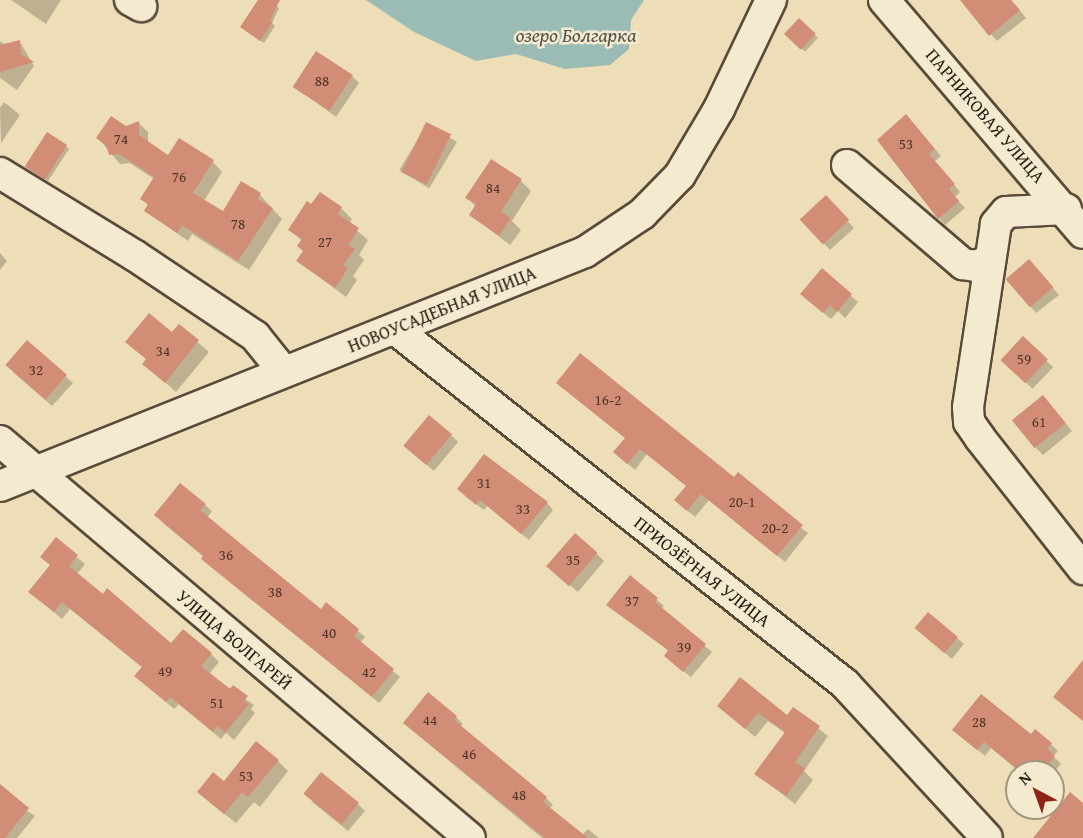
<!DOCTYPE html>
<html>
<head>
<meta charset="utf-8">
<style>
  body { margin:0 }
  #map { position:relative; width:1083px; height:838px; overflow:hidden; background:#eedeb7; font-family:"Gentium Book Plus",serif }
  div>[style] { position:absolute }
  .water>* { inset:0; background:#9bbbb5 }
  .shadow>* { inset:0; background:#0003; transform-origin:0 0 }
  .building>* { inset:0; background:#d28d76; transform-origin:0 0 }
  .roads { filter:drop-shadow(2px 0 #5a4a3a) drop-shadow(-2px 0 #5a4a3a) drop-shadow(0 2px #5a4a3a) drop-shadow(0 -2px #5a4a3a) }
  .minor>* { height:30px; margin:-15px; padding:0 15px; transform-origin:15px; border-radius:15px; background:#f4ead0 }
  span { translate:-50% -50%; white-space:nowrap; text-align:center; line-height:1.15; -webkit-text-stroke:5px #f4ead0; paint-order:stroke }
  .number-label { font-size:15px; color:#53362a }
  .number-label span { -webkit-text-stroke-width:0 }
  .street-label { font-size:18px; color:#291910 }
  .water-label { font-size:20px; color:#51524a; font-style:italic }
  .north { position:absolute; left:1005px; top:760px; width:60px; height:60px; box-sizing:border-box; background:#f4ead0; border:2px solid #a39683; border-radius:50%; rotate:319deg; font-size:16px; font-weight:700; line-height:24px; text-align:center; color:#291910 }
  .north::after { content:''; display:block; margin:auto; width:21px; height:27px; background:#8f2418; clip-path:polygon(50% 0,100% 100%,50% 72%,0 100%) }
</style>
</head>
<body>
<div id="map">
  <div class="water">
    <i style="clip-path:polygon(366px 0,644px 0,631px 20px,629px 49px,610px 65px,565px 69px,516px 54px,476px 61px,414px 32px)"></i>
  </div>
  <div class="shadow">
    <i style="clip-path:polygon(11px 0,61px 0,46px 24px)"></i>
    <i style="clip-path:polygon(260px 0,268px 0,279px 8px,272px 23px,275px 26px,264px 43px,245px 30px)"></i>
    <i style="clip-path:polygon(962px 0,1011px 0,1026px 18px,997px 41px)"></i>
    <i style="left:799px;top:20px;width:26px;height:19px;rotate:43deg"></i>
    <i style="clip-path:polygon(0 41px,6px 45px,20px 42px,34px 66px,17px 90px,0 78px)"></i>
    <i style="clip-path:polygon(352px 76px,359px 83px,336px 117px,294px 86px)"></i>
    <i style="clip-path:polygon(4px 102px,20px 115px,1px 143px,0 108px)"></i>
    <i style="clip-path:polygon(138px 122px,148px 132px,148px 143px,169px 157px,213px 162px,222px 172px,204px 201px,223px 213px,260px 195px,282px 219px,249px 270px,192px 234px,188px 241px,146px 211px,149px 206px,142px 199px,154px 179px,130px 163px,120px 164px,98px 138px)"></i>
    <i style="clip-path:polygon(913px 123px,941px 156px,935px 161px,960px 192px,955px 197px,965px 208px,945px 225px,939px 218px)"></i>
    <i style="left:427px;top:124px;width:35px;height:54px;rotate:31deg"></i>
    <i style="clip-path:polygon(48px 134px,69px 149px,48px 181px,29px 169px)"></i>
    <i style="clip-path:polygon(521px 181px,531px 191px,512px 221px,521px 230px,510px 245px,471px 215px,476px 207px,467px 197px)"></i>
    <i style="clip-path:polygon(320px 194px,341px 208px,352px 219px,349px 224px,368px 240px,359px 255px,364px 260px,353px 276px,357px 280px,346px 297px,298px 261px,304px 252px,302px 241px,290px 230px)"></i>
    <i style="clip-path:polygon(832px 204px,854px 228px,830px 250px,801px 219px)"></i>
    <i style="clip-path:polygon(0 253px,7px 261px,0 270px)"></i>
    <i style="clip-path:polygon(1036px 268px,1059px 295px,1036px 313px,1007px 279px)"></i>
    <i style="clip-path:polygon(822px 271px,858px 302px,845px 318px,838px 311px,831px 319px,809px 301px)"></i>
    <i style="clip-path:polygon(179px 326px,209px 352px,176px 392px,144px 364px,147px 360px,127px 342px,172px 334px)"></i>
    <i style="left:1023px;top:338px;width:42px;height:30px;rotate:44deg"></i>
    <i style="clip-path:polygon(27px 342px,73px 383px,52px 406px,13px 372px)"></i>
    <i style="clip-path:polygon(1050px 404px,1072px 431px,1043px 455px,1036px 448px)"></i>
    <i style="clip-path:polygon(451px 435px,458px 442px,434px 471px,412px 453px)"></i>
    <i style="clip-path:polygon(626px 439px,734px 479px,808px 533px,785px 562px,709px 500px,695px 517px,683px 507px,688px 486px,647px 454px,635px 470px,622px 459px)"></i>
    <i style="clip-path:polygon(465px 496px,547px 503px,553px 510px,529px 540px,487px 506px,484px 510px)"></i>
    <i style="clip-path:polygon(205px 505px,212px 511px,207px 518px,321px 611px,327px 604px,365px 637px,360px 643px,400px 677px,379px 703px,162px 522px)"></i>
    <i style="clip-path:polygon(56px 540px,85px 564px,77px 574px,103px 596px,172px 645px,211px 654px,219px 662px,209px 674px,254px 705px,251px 709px,255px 713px,234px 740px,226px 733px,221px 739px,179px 704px,174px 709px,136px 676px,143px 668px,70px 609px,62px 619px,38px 599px,51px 566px,42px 557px)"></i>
    <i style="clip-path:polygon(597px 554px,604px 561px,578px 592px,556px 574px)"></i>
    <i style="clip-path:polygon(630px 577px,664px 606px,661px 609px,712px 652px,691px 677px,673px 663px,669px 651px,608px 605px)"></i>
    <i style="clip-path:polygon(924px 635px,957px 638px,964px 644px,952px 659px)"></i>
    <i style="clip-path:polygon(719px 706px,787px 718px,793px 709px,828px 736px,804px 771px,813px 780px,795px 804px,756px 774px,785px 733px,768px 721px,755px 737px)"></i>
    <i style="clip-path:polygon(456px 717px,463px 724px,460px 727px,546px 798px,553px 805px,549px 809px,582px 835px,588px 829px,599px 838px,542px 838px,412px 730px)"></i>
    <i style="clip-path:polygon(961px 736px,1031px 737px,1051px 744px,1058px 751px,1053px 756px,1061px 764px,1053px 773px,1021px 772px,991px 748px,985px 756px)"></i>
    <i style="clip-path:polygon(278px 761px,288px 771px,260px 807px,254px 802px,236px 823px,209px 802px,224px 783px)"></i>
    <i style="clip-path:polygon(0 793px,35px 816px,17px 838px,0 838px)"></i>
    <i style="clip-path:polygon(311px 801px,358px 804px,365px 811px,348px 831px)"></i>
  </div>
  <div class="building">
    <i style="clip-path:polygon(258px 0,280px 0,270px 20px,273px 22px,260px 41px,240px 27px)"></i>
    <i style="clip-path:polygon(960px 0,1011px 0,1020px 10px,989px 36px)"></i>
    <i style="left:799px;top:18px;width:23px;height:22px;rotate:43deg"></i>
    <i style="clip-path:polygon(20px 40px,21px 54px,34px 62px,0 72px,0 45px)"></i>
    <i style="left:316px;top:51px;width:44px;height:43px;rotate:33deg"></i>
    <i style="clip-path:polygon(906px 114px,935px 149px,929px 154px,955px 184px,949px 189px,959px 201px,938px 219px,877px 140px)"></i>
    <i style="clip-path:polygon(111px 116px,126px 126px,139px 121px,139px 135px,168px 155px,179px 138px,214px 160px,193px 193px,223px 211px,241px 181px,261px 193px,258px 199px,273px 208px,238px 261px,182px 225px,177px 233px,144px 211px,148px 204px,140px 199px,154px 177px,119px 154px,109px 155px,106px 145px,96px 138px)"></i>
    <i style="left:426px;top:122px;width:28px;height:56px;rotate:26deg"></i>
    <i style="left:47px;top:132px;width:24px;height:41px;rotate:33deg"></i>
    <i style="clip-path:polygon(491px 159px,522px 179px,501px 212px,511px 218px,499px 236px,469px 215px,476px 204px,465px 198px)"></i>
    <i style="clip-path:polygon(320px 192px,342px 207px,338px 214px,359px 228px,348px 245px,355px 249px,343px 265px,348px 268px,335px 288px,296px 261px,303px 251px,297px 246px,302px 239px,288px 230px,307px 201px,311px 204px)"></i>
    <i style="left:826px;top:195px;width:34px;height:36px;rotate:47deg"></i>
    <i style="left:1029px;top:259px;width:37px;height:31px;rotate:49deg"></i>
    <i style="clip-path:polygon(822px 268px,852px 294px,837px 312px,830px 305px,823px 313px,800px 294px)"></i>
    <i style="clip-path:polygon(149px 313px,172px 332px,179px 324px,199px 340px,165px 383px,142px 364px,146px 359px,125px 342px)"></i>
    <i style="left:1023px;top:336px;width:34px;height:33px;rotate:43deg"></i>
    <i style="left:27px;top:340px;width:53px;height:33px;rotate:41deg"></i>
    <i style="clip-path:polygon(580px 353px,734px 477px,738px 472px,803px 525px,777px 556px,701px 494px,687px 511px,674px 500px,686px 486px,640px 449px,627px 464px,613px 452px,625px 438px,556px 383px)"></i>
    <i style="left:1043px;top:395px;width:36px;height:40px;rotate:51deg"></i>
    <i style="left:429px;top:415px;width:30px;height:40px;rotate:40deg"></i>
    <i style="clip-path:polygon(484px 454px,548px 502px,521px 534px,480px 500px,476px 505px,457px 489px)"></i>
    <i style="clip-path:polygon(180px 483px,206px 504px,200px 510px,252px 553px,321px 609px,326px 602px,359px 629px,354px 636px,394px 669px,372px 697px,201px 559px,203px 556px,154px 515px)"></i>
    <i style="left:575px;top:533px;width:30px;height:44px;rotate:41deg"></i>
    <i style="clip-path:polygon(56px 537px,78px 555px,69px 566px,103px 594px,107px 588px,171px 643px,183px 629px,212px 653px,201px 666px,230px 689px,233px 685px,248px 696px,244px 701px,249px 704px,225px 733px,217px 726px,213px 732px,170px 697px,166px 702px,134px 676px,142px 667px,62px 602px,54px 612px,28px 592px,50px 565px,40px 557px)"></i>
    <i style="clip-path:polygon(630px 575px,658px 598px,655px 602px,706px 644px,683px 672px,664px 656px,668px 650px,606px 605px)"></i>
    <i style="left:928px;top:612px;width:39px;height:21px;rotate:40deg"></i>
    <i style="clip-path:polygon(1083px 660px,1083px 721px,1053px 697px)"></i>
    <i style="clip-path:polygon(740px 677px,787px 715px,793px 707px,820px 726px,795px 762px,805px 769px,786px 796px,754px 774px,785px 732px,758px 713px,745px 729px,717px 706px)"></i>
    <i style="clip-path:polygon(428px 692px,457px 716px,454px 720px,547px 797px,543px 802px,588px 838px,545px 838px,403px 723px)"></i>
    <i style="clip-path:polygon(981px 694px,1031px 734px,1035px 729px,1052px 743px,1047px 749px,1055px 756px,1042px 772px,1020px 772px,984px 742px,977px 750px,952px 730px)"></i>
    <i style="clip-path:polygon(256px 741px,279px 760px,248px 797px,242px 792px,224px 814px,197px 792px,213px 772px,224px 781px)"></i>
    <i style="left:321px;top:772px;width:49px;height:28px;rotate:39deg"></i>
    <i style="clip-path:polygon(0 784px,29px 808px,5px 838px,0 838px)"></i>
    <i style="clip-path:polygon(1070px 792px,1083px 803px,1083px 838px,1033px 838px)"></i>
  </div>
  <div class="roads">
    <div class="minor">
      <i style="left:130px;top:0;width:13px;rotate:29deg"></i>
      <i style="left:884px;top:0;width:306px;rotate:49.5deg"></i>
      <i style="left:847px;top:165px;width:153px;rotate:40.5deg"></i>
      <i style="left:963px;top:264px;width:12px;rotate:9deg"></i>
      <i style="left:975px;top:266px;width:15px;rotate:-20deg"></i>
      <i style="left:0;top:173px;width:157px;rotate:31.5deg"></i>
      <i style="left:134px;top:255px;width:146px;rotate:33.8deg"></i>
      <i style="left:255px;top:336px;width:46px;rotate:51.1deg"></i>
      <i style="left:1066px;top:209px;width:60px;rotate:177.1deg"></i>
      <i style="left:1006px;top:212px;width:16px;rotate:130deg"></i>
      <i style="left:996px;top:224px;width:185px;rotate:98.7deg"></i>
      <i style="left:968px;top:407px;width:15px;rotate:86deg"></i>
      <i style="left:969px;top:422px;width:19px;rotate:55deg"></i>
      <i style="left:980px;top:438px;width:167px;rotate:51.8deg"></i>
      <i style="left:396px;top:330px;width:572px;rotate:38.25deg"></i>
      <i style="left:845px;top:684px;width:209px;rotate:47.3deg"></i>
      <i style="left:0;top:441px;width:615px;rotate:40.19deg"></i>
      <i style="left:0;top:486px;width:630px;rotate:-21.8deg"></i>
      <i style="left:585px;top:252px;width:69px;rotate:-33.7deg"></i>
      <i style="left:642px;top:214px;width:54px;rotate:-45.7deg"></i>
      <i style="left:680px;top:175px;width:77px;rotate:-59.4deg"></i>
      <i style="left:719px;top:109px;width:121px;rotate:-64.5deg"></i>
    </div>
  </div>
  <div class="number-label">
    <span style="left:322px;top:81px">88</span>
    <span style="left:121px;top:139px">74</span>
    <span style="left:906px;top:144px">53</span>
    <span style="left:179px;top:177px">76</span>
    <span style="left:493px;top:188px">84</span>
    <span style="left:238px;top:224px">78</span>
    <span style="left:325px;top:242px">27</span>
    <span style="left:163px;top:351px">34</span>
    <span style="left:1024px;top:359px">59</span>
    <span style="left:36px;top:370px">32</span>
    <span style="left:608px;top:400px">16-2</span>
    <span style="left:1039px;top:422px">61</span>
    <span style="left:484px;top:483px">31</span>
    <span style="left:742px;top:502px">20-1</span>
    <span style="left:523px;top:509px">33</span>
    <span style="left:775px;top:528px">20-2</span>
    <span style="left:226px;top:555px">36</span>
    <span style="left:573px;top:560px">35</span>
    <span style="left:275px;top:592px">38</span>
    <span style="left:632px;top:601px">37</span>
    <span style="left:329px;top:633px">40</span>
    <span style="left:684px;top:647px">39</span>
    <span style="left:165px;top:671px">49</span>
    <span style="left:369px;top:672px">42</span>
    <span style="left:217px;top:703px">51</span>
    <span style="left:430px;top:720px">44</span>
    <span style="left:979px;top:722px">28</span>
    <span style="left:469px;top:754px">46</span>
    <span style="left:246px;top:776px">53</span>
    <span style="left:519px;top:795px">48</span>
  </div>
  <div class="street-label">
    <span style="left:985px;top:116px;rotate:49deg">ПАРНИКОВАЯ УЛИЦА</span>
    <span style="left:442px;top:310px;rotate:-22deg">НОВОУСАДЕБНАЯ УЛИЦА</span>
    <span style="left:702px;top:572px;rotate:38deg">ПРИОЗЁРНАЯ УЛИЦА</span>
    <span style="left:234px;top:640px;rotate:40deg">УЛИЦА ВОЛГАРЕЙ</span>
  </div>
  <div class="water-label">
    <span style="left:576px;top:34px">озеро Болгарка</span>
  </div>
  <div class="north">N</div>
</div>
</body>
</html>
